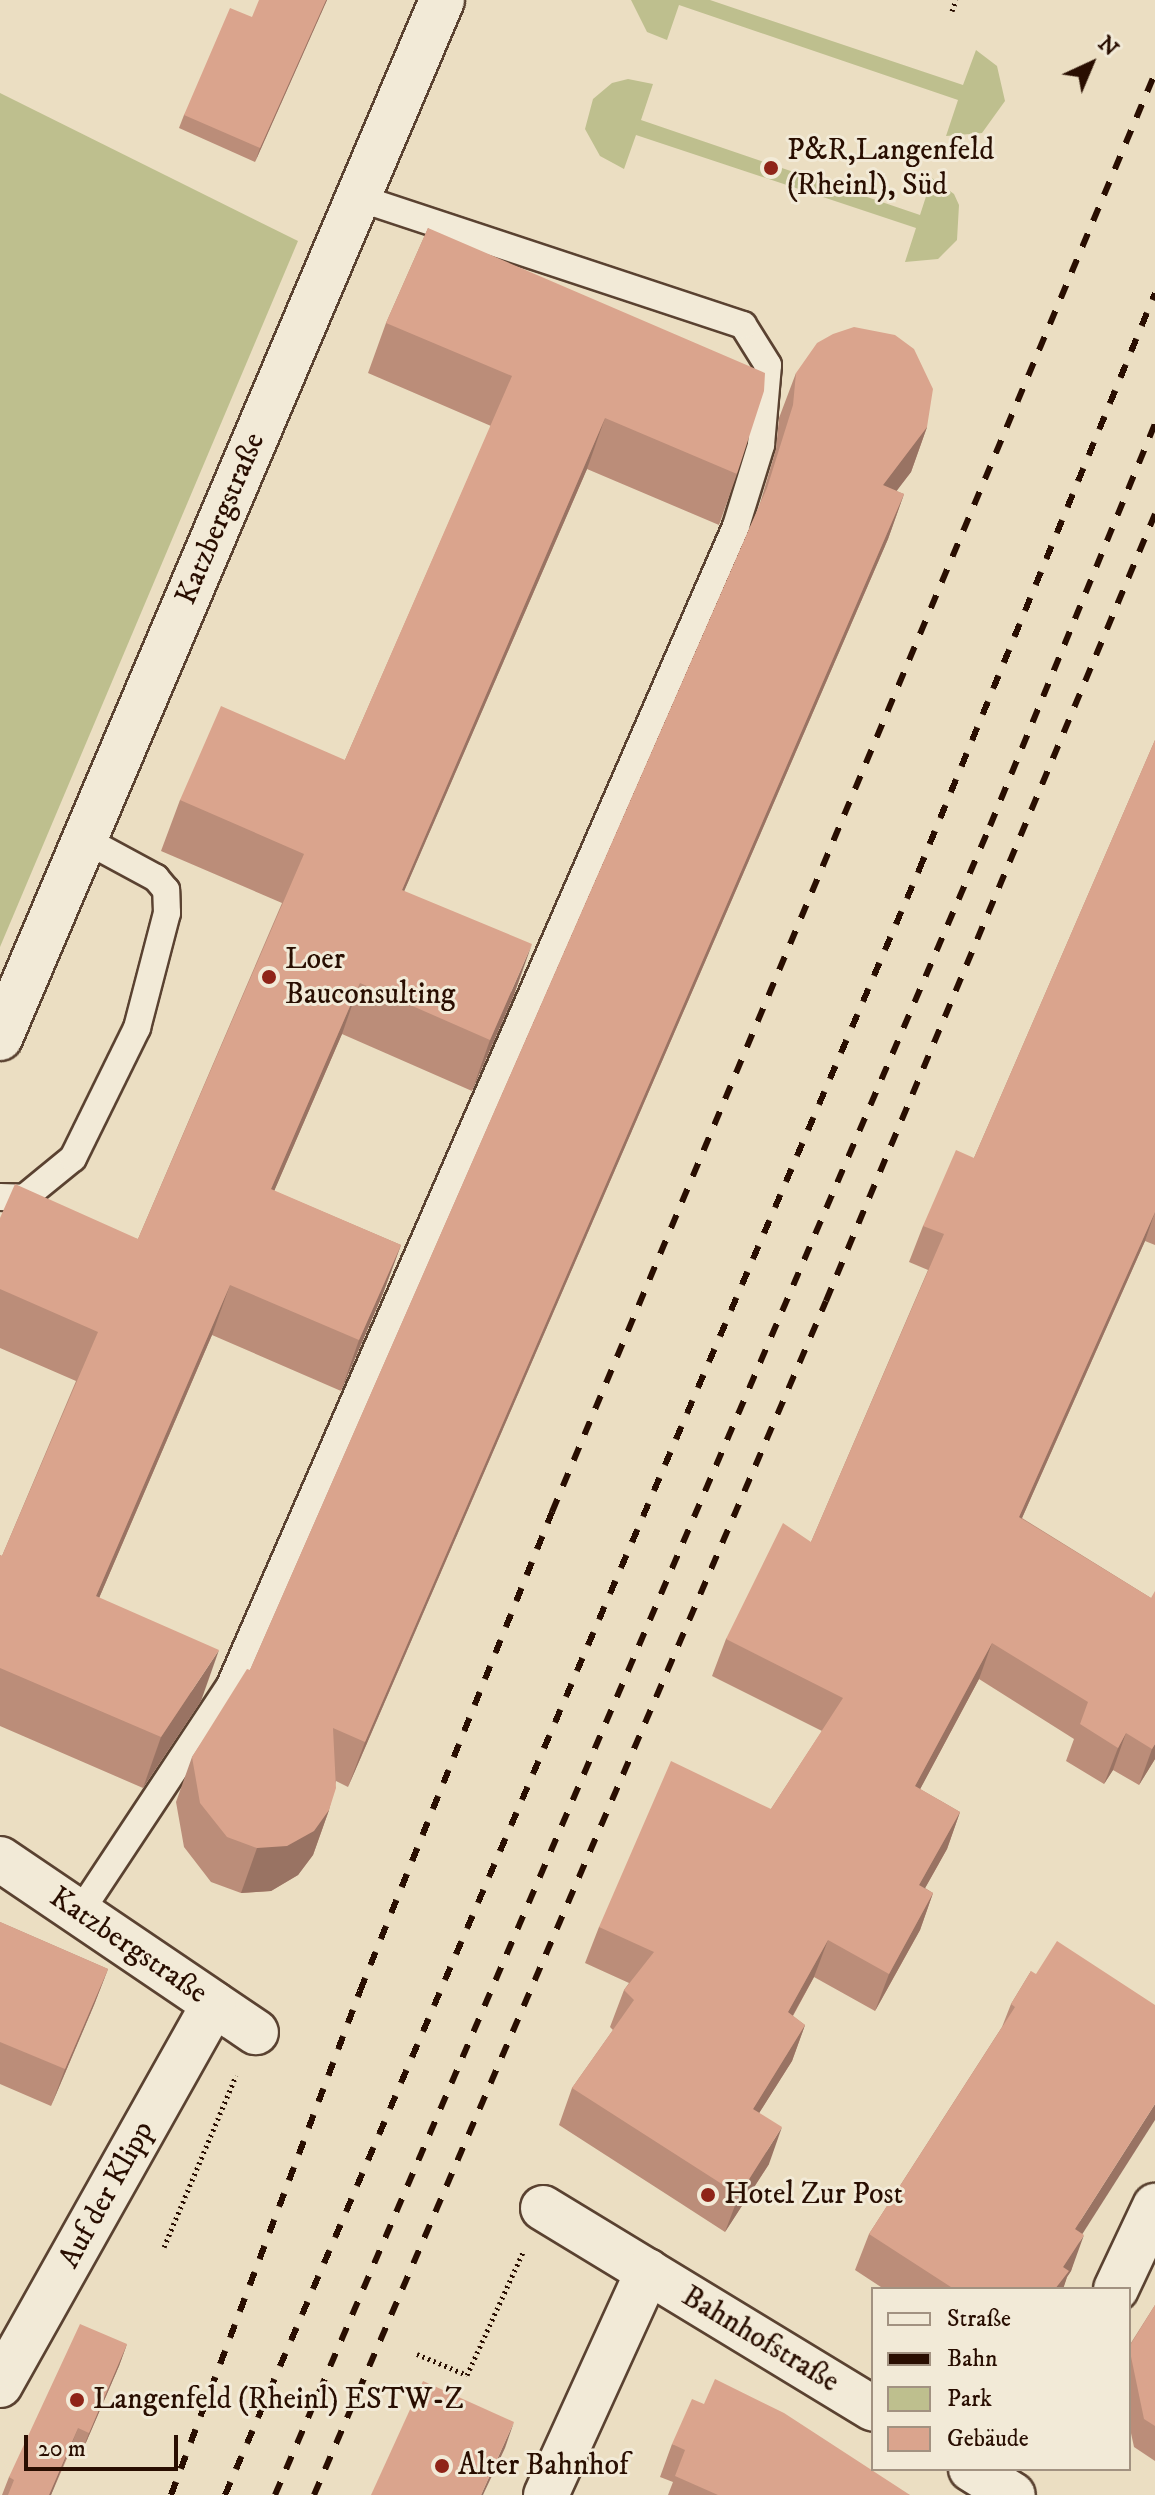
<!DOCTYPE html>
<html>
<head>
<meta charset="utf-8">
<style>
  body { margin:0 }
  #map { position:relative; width:1155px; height:2495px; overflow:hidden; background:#ebdec2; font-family:"IM FELL DW Pica",serif }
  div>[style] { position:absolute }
  .green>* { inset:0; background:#bebf8e }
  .path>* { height:5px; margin-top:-2.5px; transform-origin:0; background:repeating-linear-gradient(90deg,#290e01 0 2px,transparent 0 6px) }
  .roads { filter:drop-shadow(2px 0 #5a4231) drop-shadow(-2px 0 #5a4231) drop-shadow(0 2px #5a4231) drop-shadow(0 -2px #5a4231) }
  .service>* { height:26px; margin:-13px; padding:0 13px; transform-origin:13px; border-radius:13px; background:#f2ead7 }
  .minor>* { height:44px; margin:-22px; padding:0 22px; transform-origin:22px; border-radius:22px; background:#f2ead7 }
  .rail>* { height:6px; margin-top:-3px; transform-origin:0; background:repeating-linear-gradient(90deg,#290e01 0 14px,transparent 0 28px) }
  .wall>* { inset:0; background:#bb8d79 }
  .shaded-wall>* { inset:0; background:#997363 }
  .building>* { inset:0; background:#daa48d }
  .dots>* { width:22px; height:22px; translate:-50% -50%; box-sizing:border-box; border:4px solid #f2ead7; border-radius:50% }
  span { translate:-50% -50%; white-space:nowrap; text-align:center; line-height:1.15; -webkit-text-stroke:6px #f2ead7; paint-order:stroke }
  .poi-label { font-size:30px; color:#290e01 }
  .left { translate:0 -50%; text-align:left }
  .street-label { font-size:30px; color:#290e01 }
  .legend { position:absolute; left:871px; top:2287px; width:260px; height:184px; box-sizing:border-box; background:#f2ead7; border:2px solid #a29281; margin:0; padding:10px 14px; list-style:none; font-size:24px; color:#290e01 }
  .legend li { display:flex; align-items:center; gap:16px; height:40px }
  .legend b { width:40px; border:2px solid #a29281 }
  .north { position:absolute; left:1051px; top:24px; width:80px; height:80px; -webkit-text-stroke:6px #f2ead7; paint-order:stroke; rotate:44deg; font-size:22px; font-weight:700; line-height:32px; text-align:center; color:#290e01 }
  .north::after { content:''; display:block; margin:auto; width:28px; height:36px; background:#290e01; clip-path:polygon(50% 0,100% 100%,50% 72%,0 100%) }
  .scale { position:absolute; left:24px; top:2435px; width:154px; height:36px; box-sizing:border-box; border:4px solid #290e01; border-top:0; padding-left:10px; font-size:24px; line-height:28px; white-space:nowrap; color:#290e01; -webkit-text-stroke:6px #f2ead7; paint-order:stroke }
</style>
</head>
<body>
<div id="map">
  <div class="green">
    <i style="clip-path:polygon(631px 0,710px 0,963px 85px,976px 50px,997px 66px,1005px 101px,982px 133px,946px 136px,958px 100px,679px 5px,667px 40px,647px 32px)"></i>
    <i style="clip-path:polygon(628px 79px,653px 84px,641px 120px,920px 215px,932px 178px,954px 194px,959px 205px,957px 240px,938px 259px,905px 262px,916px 228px,636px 135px,624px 169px,600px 156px,585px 129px,593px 99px,612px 83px)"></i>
    <i style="clip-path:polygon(0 93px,298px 241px,0 947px)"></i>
  </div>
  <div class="path">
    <i style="left:952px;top:11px;width:12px;rotate:-70deg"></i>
    <i style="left:164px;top:2247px;width:186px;rotate:-67.2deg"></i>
    <i style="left:417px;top:2354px;width:54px;rotate:22.8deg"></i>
    <i style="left:467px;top:2375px;width:137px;rotate:-65.5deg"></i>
  </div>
  <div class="roads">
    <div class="service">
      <i style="left:0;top:1197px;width:24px;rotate:2deg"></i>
      <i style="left:24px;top:1198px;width:63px;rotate:-39.2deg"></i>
      <i style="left:73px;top:1158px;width:145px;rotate:-63.8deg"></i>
      <i style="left:137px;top:1028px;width:119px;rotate:-75.4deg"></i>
      <i style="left:167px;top:913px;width:23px;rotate:-92deg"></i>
      <i style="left:166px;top:890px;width:16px;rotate:-130deg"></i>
      <i style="left:156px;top:878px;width:82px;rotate:-151.6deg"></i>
      <i style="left:80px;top:1912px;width:272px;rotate:-56.5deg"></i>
      <i style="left:230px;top:1685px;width:1265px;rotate:-66.41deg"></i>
      <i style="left:736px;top:526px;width:85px;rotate:-72.8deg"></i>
      <i style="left:761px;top:445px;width:80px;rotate:-85deg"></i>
      <i style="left:768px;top:365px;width:47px;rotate:-122deg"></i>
      <i style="left:743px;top:325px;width:407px;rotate:-161.7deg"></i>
    </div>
    <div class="minor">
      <i style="left:0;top:1038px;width:1128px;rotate:-66.93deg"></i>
      <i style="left:0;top:1859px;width:309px;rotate:34.1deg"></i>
      <i style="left:543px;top:2208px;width:386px;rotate:31.3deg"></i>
      <i style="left:1116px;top:2289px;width:92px;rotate:-64.8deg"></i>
      <i style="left:0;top:2385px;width:437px;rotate:-60.7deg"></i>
      <i style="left:971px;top:2469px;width:49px;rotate:31.8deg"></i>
      <i style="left:546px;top:2495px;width:246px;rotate:-65.5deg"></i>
    </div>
  </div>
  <div class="rail">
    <i style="left:171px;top:2495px;width:538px;rotate:-69.44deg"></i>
    <i style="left:360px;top:1991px;width:516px;rotate:-68.16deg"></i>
    <i style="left:552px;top:1512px;width:1560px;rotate:-67.26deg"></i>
    <i style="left:225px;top:2495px;width:1767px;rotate:-66.87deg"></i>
    <i style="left:919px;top:870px;width:623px;rotate:-67.75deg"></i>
    <i style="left:275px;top:2495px;width:1816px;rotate:-66.81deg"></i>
    <i style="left:990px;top:826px;width:435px;rotate:-67.7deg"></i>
    <i style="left:314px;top:2495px;width:1299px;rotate:-66.79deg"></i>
    <i style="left:826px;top:1301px;width:853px;rotate:-67.31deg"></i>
  </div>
  <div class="wall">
    <i style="clip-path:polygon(327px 0,255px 162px,179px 128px,184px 115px,252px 17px)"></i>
    <i style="clip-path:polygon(428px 228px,737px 474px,719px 525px,587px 469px,404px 891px,514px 995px,472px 1091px,342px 1034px,274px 1191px,401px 1245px,382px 1296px,341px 1391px,212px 1335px,99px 1598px,201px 1701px,143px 1788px,0 1726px,0 1555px,2px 1556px,76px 1381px,0 1348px,0 1218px,138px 1239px,282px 903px,161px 851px,180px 800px,345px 760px,491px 426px,368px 373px,386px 323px)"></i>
    <i style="clip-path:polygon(796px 373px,927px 427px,911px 472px,896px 491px,904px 494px,888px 539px,348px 1787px,336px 1781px,329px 1810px,313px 1855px,298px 1875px,271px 1891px,241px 1893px,211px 1882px,184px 1847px,176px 1802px,192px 1757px,250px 1670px,759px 507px,776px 449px,779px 418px)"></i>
    <i style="clip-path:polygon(1155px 740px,1155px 1245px,1145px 1241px,1022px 1518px,1151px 1598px,1155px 1759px,1139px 1785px,1113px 1770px,1104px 1784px,1066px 1761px,1074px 1739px,979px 1679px,920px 1789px,960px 1812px,947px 1849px,925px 1888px,933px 1893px,920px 1930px,875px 2011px,814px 1977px,793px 2016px,805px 2025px,792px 2061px,759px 2113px,769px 2164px,725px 2232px,559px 2125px,572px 2088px,613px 2030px,610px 2027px,624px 1990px,629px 1983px,585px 1963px,599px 1927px,771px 1809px,822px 1731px,712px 1676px,726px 1639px,811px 1542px,928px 1270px,909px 1262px,923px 1226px,974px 1158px)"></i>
    <i style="clip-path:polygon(0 1922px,108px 1969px,94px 2005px,51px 2106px,0 2084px)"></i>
    <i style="clip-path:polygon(1031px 1971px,1082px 2233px,1071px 2271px,1067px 2277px,1063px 2289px,884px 2289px,855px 2270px,869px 2234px,1002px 2027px,1011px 2004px)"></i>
    <i style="clip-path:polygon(1155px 2305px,1155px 2461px,1134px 2447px,1129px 2424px,1129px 2346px)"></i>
    <i style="clip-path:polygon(127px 2344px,119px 2366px,81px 2454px,71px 2449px,51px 2495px,2px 2495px,9px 2477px)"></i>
    <i style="clip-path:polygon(672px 2444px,910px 2495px,668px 2495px,673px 2482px,660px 2477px)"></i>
  </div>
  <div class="shaded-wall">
    <i style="clip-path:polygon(326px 0,327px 0,255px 162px,260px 148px)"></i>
    <i style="clip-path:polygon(605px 418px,587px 469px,383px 940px,402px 890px)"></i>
    <i style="clip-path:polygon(927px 427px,911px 472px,867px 530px,883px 485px)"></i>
    <i style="clip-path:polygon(904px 494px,888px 539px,348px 1787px,365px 1742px)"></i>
    <i style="clip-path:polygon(532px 944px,514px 995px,472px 1091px,490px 1040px)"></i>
    <i style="clip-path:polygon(360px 983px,342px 1034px,253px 1240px,271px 1189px)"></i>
    <i style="clip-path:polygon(1155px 1212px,1145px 1241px,1006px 1554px,1019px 1517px)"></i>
    <i style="clip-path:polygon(401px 1245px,382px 1296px,341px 1391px,359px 1340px)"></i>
    <i style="clip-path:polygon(230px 1285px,212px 1335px,78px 1647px,96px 1596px)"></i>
    <i style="clip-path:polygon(992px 1643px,979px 1679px,902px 1823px,915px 1786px)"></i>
    <i style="clip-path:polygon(219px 1650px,201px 1701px,143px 1788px,161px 1737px)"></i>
    <i style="clip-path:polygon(1126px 1733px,1113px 1770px,1104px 1784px,1118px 1748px)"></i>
    <i style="clip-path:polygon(1155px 1744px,1155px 1759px,1139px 1785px,1152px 1749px)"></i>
    <i style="clip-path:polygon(329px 1810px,313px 1855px,298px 1875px,271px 1891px,241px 1893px,257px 1848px)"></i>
    <i style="clip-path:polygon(960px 1812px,947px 1849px,906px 1922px,919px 1885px)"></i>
    <i style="clip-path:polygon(933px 1893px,920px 1930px,875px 2011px,889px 1974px)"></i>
    <i style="clip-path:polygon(828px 1940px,814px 1977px,774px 2049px,788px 2012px)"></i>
    <i style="clip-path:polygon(108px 1969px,94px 2005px,51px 2106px,65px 2069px)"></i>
    <i style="clip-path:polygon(805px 2025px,792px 2061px,739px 2145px,753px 2109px)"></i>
    <i style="clip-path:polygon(1155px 2104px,1155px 2120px,1062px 2266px,1075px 2229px)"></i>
    <i style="clip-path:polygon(782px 2127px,769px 2164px,725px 2232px,739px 2195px)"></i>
    <i style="clip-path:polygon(1084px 2235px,1071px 2271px,1067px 2277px,1063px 2289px,1055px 2289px,1063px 2267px)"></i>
    <i style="clip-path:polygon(127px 2344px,119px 2366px,81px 2454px,89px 2433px)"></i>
    <i style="clip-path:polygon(514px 2422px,505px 2448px,483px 2495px,481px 2495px)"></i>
    <i style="clip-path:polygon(78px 2428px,51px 2495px,49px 2495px)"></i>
  </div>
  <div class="building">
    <i style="clip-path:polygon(259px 0,326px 0,260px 148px,184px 115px,230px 8px,252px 17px)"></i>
    <i style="clip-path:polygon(428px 228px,765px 373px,764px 391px,737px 474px,605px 418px,402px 890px,532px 944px,490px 1040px,360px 983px,271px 1189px,401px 1245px,359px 1340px,230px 1285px,96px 1596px,219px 1650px,161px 1737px,0 1668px,0 1555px,2px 1556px,98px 1332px,0 1289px,0 1218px,15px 1184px,138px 1239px,304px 854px,180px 800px,221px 706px,345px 760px,512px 376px,386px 323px)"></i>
    <i style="clip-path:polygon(854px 327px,895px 335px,914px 349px,933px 389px,927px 427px,883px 485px,904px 494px,365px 1742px,333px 1728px,336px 1788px,329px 1810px,314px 1831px,287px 1846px,257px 1848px,227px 1837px,200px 1803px,192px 1757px,247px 1669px,250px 1670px,767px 488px,793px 405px,796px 373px,817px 343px,833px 334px)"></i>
    <i style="clip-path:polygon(1155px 740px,1155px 1212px,1019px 1517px,1151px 1598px,1155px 1591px,1155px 1744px,1152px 1749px,1126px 1733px,1118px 1748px,1080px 1724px,1088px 1702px,992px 1643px,915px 1786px,960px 1812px,919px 1885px,933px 1893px,889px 1974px,828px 1940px,788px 2012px,805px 2025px,753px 2109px,782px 2127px,739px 2195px,572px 2088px,634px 2000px,624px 1990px,654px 1952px,599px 1927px,671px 1761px,771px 1809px,843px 1698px,726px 1639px,783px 1523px,811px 1542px,944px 1234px,923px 1226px,956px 1150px,974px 1158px)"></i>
    <i style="clip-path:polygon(0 1922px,108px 1969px,65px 2069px,0 2042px)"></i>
    <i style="clip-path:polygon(1057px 1941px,1155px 2005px,1155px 2104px,1075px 2229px,1084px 2235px,1063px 2267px,1069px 2271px,1055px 2289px,954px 2289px,869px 2234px,1015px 2007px,1011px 2004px,1031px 1971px,1036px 1974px)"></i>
    <i style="clip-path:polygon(1155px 2305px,1155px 2426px,1144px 2419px,1129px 2347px)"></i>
    <i style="clip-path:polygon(80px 2324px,127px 2344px,89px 2433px,78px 2428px,49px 2495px,8px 2495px,14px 2480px,9px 2477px)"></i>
    <i style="clip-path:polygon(715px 2379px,784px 2413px,910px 2495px,718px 2495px,675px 2476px,685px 2450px,672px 2444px,692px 2399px,704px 2404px)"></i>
    <i style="clip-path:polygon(423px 2381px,514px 2422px,481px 2495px,371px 2495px)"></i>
  </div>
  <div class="dots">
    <i style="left:771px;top:168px;background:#8f2418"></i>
    <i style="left:269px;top:977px;background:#8f2418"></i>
    <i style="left:708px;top:2195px;background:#8f2418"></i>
    <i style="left:77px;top:2400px;background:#8f2418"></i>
    <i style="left:442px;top:2466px;background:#8f2418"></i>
  </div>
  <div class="poi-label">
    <span class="left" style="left:787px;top:168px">P&amp;R,Langenfeld<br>(Rheinl), Süd</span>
    <span class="left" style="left:285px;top:977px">Loer<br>Bauconsulting</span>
    <span class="left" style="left:724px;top:2195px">Hotel Zur Post</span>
    <span class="left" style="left:93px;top:2400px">Langenfeld (Rheinl) ESTW-Z</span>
    <span class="left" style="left:458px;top:2466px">Alter Bahnhof</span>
  </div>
  <div class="street-label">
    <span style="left:221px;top:519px;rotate:-67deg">Katzbergstraße</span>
    <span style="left:128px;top:1946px;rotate:34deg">Katzbergstraße</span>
    <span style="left:107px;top:2195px;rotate:-61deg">Auf der Klipp</span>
    <span style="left:760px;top:2340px;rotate:31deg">Bahnhofstraße</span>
  </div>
  <ul class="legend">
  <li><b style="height:10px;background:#f2ead7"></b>Straße</li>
  <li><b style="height:10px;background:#290e01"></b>Bahn</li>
  <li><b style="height:22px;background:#bebf8e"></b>Park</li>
  <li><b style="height:22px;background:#daa48d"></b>Gebäude</li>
  </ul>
  <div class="north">N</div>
  <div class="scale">20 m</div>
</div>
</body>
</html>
